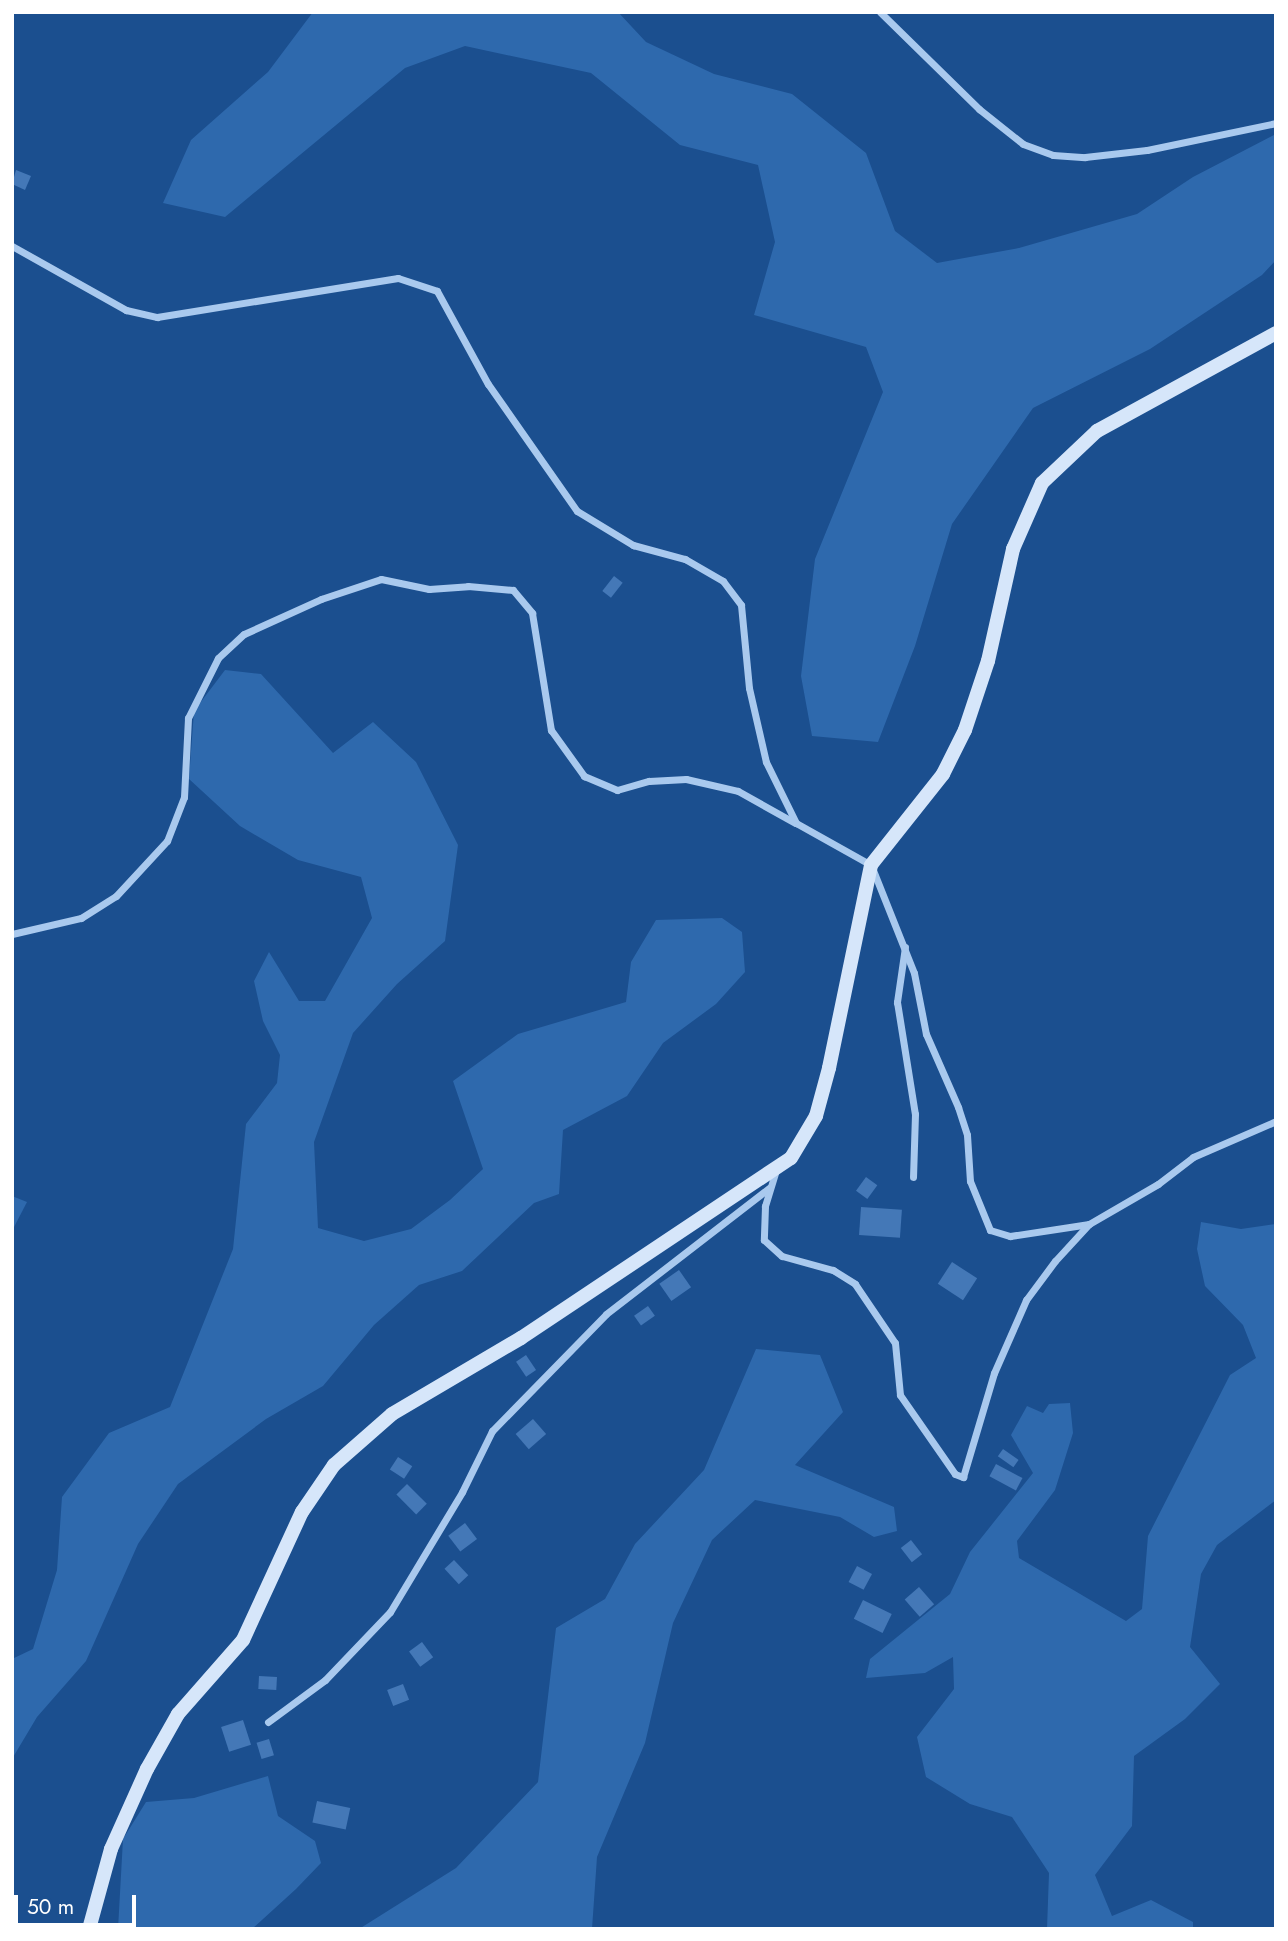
<!DOCTYPE html>
<html>
<head>
<meta charset="utf-8">
<style>
  body { margin:0 }
  #map { position:relative; width:1288px; height:1941px; overflow:hidden; background:#1b4f8f; font-family:Jost,sans-serif }
  div>[style] { position:absolute }
  .green>* { inset:0; background:#2e69ad }
  .building>* { inset:0; background:#4478b7; transform-origin:0 0 }
  .street>* { height:7px; margin:-3.5px; padding:0 3.5px; transform-origin:3.5px; border-radius:3.5px; background:#a9c9ee }
  .secondary>* { height:14px; margin:-7px; padding:0 7px; transform-origin:7px; border-radius:7px; background:#d6e6fa }
  span { translate:-50% -50%; white-space:nowrap; text-align:center; line-height:1.15; -webkit-text-stroke:5px #1b4f8f; paint-order:stroke }
  .frame { position:absolute; inset:0; border:14px solid #fff; pointer-events:none }
  .scale { position:absolute; left:14px; top:1895px; width:122px; height:32px; box-sizing:border-box; border:4px solid #fff; border-top:0; padding-left:9px; font-size:21px; line-height:24px; white-space:nowrap; color:#fff; -webkit-text-stroke:5px #1b4f8f; paint-order:stroke }
</style>
</head>
<body>
<div id="map">
  <div class="green">
    <i style="clip-path:polygon(313px 12px,618px 12px,646px 42px,714px 74px,792px 94px,866px 153px,895px 231px,937px 263px,1019px 248px,1137px 214px,1193px 177px,1276px 134px,1276px 260px,1262px 275px,1150px 349px,1033px 408px,952px 524px,915px 646px,878px 742px,812px 736px,801px 676px,815px 559px,883px 392px,866px 347px,754px 315px,775px 242px,758px 165px,680px 145px,591px 73px,465px 46px,405px 68px,225px 217px,163px 203px,191px 140px,268px 72px)"></i>
    <i style="clip-path:polygon(225px 670px,261px 674px,333px 753px,373px 722px,416px 762px,458px 845px,445px 941px,397px 984px,353px 1033px,314px 1142px,318px 1228px,364px 1241px,411px 1229px,450px 1200px,483px 1169px,453px 1081px,518px 1034px,626px 1002px,631px 962px,656px 920px,722px 918px,742px 932px,745px 972px,716px 1004px,663px 1043px,627px 1096px,563px 1130px,559px 1194px,534px 1203px,462px 1271px,419px 1285px,374px 1325px,323px 1386px,266px 1419px,178px 1484px,138px 1544px,86px 1661px,37px 1717px,12px 1759px,12px 1659px,33px 1649px,57px 1570px,62px 1497px,109px 1433px,170px 1407px,233px 1249px,246px 1124px,277px 1083px,280px 1055px,263px 1021px,254px 981px,269px 952px,299px 1001px,325px 1001px,372px 918px,361px 877px,298px 860px,240px 826px,189px 779px,194px 711px)"></i>
    <i style="clip-path:polygon(12px 1196px,27px 1202px,12px 1231px)"></i>
    <i style="clip-path:polygon(1201px 1222px,1241px 1229px,1276px 1224px,1276px 1500px,1217px 1545px,1201px 1574px,1190px 1647px,1220px 1684px,1185px 1719px,1134px 1756px,1132px 1826px,1095px 1875px,1112px 1916px,1151px 1900px,1193px 1922px,1193px 1929px,1047px 1929px,1049px 1873px,1012px 1817px,970px 1804px,926px 1777px,917px 1737px,954px 1689px,953px 1657px,925px 1673px,866px 1678px,870px 1659px,950px 1594px,970px 1552px,1033px 1473px,1011px 1435px,1027px 1406px,1043px 1413px,1049px 1404px,1070px 1403px,1073px 1433px,1055px 1490px,1017px 1541px,1019px 1558px,1126px 1621px,1142px 1609px,1148px 1536px,1230px 1375px,1256px 1358px,1243px 1325px,1205px 1286px,1197px 1249px)"></i>
    <i style="clip-path:polygon(756px 1349px,820px 1355px,843px 1412px,795px 1465px,894px 1507px,897px 1531px,874px 1537px,840px 1517px,755px 1500px,712px 1540px,673px 1623px,645px 1743px,597px 1857px,592px 1929px,359px 1929px,456px 1868px,538px 1782px,556px 1628px,605px 1599px,635px 1544px,704px 1470px)"></i>
    <i style="clip-path:polygon(268px 1776px,278px 1816px,315px 1841px,321px 1863px,296px 1889px,252px 1929px,118px 1929px,123px 1839px,146px 1802px,194px 1798px)"></i>
  </div>
  <div class="building">
    <i style="clip-path:polygon(16px 170px,31px 176px,25px 190px,12px 184px)"></i>
    <i style="left:614px;top:576px;width:11px;height:19px;rotate:38deg"></i>
    <i style="left:866px;top:1177px;width:14px;height:17px;rotate:36deg"></i>
    <i style="left:861px;top:1207px;width:41px;height:28px;rotate:4deg"></i>
    <i style="left:952px;top:1262px;width:30px;height:26px;rotate:33deg"></i>
    <i style="left:679px;top:1270px;width:21px;height:24px;rotate:55deg"></i>
    <i style="left:648px;top:1306px;width:12px;height:17px;rotate:55deg"></i>
    <i style="left:526px;top:1355px;width:18px;height:12px;rotate:56deg"></i>
    <i style="left:533px;top:1419px;width:20px;height:23px;rotate:49deg"></i>
    <i style="left:1003px;top:1449px;width:19px;height:9px;rotate:35deg"></i>
    <i style="left:398px;top:1457px;width:17px;height:15px;rotate:33deg"></i>
    <i style="left:996px;top:1464px;width:30px;height:14px;rotate:28deg"></i>
    <i style="left:407px;top:1484px;width:28px;height:15px;rotate:45deg"></i>
    <i style="left:465px;top:1523px;width:20px;height:21px;rotate:53deg"></i>
    <i style="left:911px;top:1540px;width:18px;height:13px;rotate:52deg"></i>
    <i style="left:454px;top:1560px;width:21px;height:13px;rotate:47deg"></i>
    <i style="left:857px;top:1566px;width:17px;height:18px;rotate:28deg"></i>
    <i style="left:919px;top:1587px;width:23px;height:19px;rotate:49deg"></i>
    <i style="left:863px;top:1600px;width:32px;height:21px;rotate:26deg"></i>
    <i style="left:422px;top:1642px;width:19px;height:16px;rotate:54deg"></i>
    <i style="left:259px;top:1676px;width:18px;height:13px;rotate:3deg"></i>
    <i style="left:403px;top:1684px;width:17px;height:17px;rotate:69deg"></i>
    <i style="left:243px;top:1720px;width:26px;height:23px;rotate:72deg"></i>
    <i style="left:269px;top:1739px;width:17px;height:13px;rotate:73deg"></i>
    <i style="left:317px;top:1801px;width:34px;height:22px;rotate:12deg"></i>
  </div>
  <div class="street">
    <i style="left:880px;top:12px;width:139px;rotate:44.4deg"></i>
    <i style="left:979px;top:109px;width:56px;rotate:38.5deg"></i>
    <i style="left:1023px;top:144px;width:32px;rotate:20deg"></i>
    <i style="left:1053px;top:155px;width:32px;rotate:4deg"></i>
    <i style="left:1085px;top:157px;width:62px;rotate:-6.4deg"></i>
    <i style="left:1147px;top:150px;width:132px;rotate:-11.8deg"></i>
    <i style="left:12px;top:246px;width:131px;rotate:29.3deg"></i>
    <i style="left:126px;top:310px;width:32px;rotate:13deg"></i>
    <i style="left:157px;top:317px;width:244px;rotate:-9.2deg"></i>
    <i style="left:398px;top:278px;width:41px;rotate:18.4deg"></i>
    <i style="left:437px;top:291px;width:106px;rotate:61.3deg"></i>
    <i style="left:488px;top:384px;width:155px;rotate:55deg"></i>
    <i style="left:577px;top:511px;width:66px;rotate:31.3deg"></i>
    <i style="left:633px;top:545px;width:54px;rotate:15.1deg"></i>
    <i style="left:685px;top:559px;width:44px;rotate:30.1deg"></i>
    <i style="left:723px;top:581px;width:30px;rotate:53deg"></i>
    <i style="left:741px;top:605px;width:83px;rotate:84.5deg"></i>
    <i style="left:749px;top:688px;width:76px;rotate:77.1deg"></i>
    <i style="left:766px;top:762px;width:68px;rotate:63.8deg"></i>
    <i style="left:796px;top:823px;width:86px;rotate:29.2deg"></i>
    <i style="left:871px;top:865px;width:116px;rotate:68.3deg"></i>
    <i style="left:914px;top:973px;width:62px;rotate:78.9deg"></i>
    <i style="left:926px;top:1034px;width:80px;rotate:66.3deg"></i>
    <i style="left:958px;top:1107px;width:29px;rotate:72deg"></i>
    <i style="left:967px;top:1135px;width:46px;rotate:86.3deg"></i>
    <i style="left:970px;top:1181px;width:53px;rotate:67.8deg"></i>
    <i style="left:990px;top:1230px;width:21px;rotate:17deg"></i>
    <i style="left:1010px;top:1236px;width:80px;rotate:-8.6deg"></i>
    <i style="left:12px;top:934px;width:71px;rotate:-13.1deg"></i>
    <i style="left:81px;top:918px;width:41px;rotate:-32.2deg"></i>
    <i style="left:116px;top:896px;width:75px;rotate:-47.2deg"></i>
    <i style="left:167px;top:841px;width:47px;rotate:-68.9deg"></i>
    <i style="left:184px;top:797px;width:79px;rotate:-87.1deg"></i>
    <i style="left:188px;top:718px;width:67px;rotate:-63.4deg"></i>
    <i style="left:218px;top:658px;width:35px;rotate:-43deg"></i>
    <i style="left:244px;top:634px;width:85px;rotate:-24.4deg"></i>
    <i style="left:321px;top:599px;width:63px;rotate:-18.4deg"></i>
    <i style="left:381px;top:579px;width:49px;rotate:11.8deg"></i>
    <i style="left:429px;top:589px;width:39px;rotate:-4deg"></i>
    <i style="left:468px;top:586px;width:45px;rotate:5.1deg"></i>
    <i style="left:513px;top:590px;width:30px;rotate:50deg"></i>
    <i style="left:532px;top:613px;width:119px;rotate:80.8deg"></i>
    <i style="left:551px;top:730px;width:57px;rotate:54.3deg"></i>
    <i style="left:584px;top:776px;width:36px;rotate:23deg"></i>
    <i style="left:617px;top:790px;width:33px;rotate:-16deg"></i>
    <i style="left:649px;top:781px;width:37px;rotate:-3deg"></i>
    <i style="left:686px;top:779px;width:53px;rotate:13deg"></i>
    <i style="left:738px;top:791px;width:65px;rotate:29.3deg"></i>
    <i style="left:905px;top:947px;width:56px;rotate:98.3deg"></i>
    <i style="left:897px;top:1002px;width:113px;rotate:80.9deg"></i>
    <i style="left:915px;top:1114px;width:63px;rotate:91.8deg"></i>
    <i style="left:776px;top:1170px;width:38px;rotate:107deg"></i>
    <i style="left:765px;top:1206px;width:34px;rotate:92deg"></i>
    <i style="left:764px;top:1240px;width:24px;rotate:42deg"></i>
    <i style="left:782px;top:1256px;width:53px;rotate:15.4deg"></i>
    <i style="left:833px;top:1270px;width:26px;rotate:32deg"></i>
    <i style="left:855px;top:1284px;width:71px;rotate:55.9deg"></i>
    <i style="left:895px;top:1343px;width:52px;rotate:84.5deg"></i>
    <i style="left:900px;top:1395px;width:96px;rotate:55.2deg"></i>
    <i style="left:955px;top:1474px;width:9px;rotate:21deg"></i>
    <i style="left:963px;top:1477px;width:109px;rotate:-73.4deg"></i>
    <i style="left:994px;top:1373px;width:80px;rotate:-66.3deg"></i>
    <i style="left:1026px;top:1300px;width:49px;rotate:-53.4deg"></i>
    <i style="left:1055px;top:1261px;width:50px;rotate:-47.4deg"></i>
    <i style="left:1089px;top:1224px;width:80px;rotate:-30.1deg"></i>
    <i style="left:1158px;top:1184px;width:44px;rotate:-37.6deg"></i>
    <i style="left:1193px;top:1157px;width:90px;rotate:-23.4deg"></i>
    <i style="left:268px;top:1722px;width:71px;rotate:-36.4deg"></i>
    <i style="left:325px;top:1680px;width:94px;rotate:-46.3deg"></i>
    <i style="left:390px;top:1612px;width:140px;rotate:-59deg"></i>
    <i style="left:462px;top:1492px;width:68px;rotate:-63.8deg"></i>
    <i style="left:492px;top:1431px;width:163px;rotate:-45.7deg"></i>
    <i style="left:606px;top:1314px;width:206px;rotate:-37.7deg"></i>
  </div>
  <div class="secondary">
    <i style="left:89px;top:1929px;width:83px;rotate:-74.6deg"></i>
    <i style="left:111px;top:1849px;width:88px;rotate:-65.8deg"></i>
    <i style="left:147px;top:1769px;width:63px;rotate:-60.6deg"></i>
    <i style="left:178px;top:1714px;width:98px;rotate:-48.7deg"></i>
    <i style="left:243px;top:1640px;width:141px;rotate:-65.3deg"></i>
    <i style="left:302px;top:1512px;width:57px;rotate:-55.8deg"></i>
    <i style="left:334px;top:1465px;width:77px;rotate:-41.3deg"></i>
    <i style="left:392px;top:1414px;width:150px;rotate:-30.5deg"></i>
    <i style="left:521px;top:1338px;width:324px;rotate:-33.7deg"></i>
    <i style="left:791px;top:1158px;width:49px;rotate:-59.2deg"></i>
    <i style="left:816px;top:1116px;width:50px;rotate:-74.8deg"></i>
    <i style="left:829px;top:1068px;width:207px;rotate:-78.3deg"></i>
    <i style="left:871px;top:865px;width:116px;rotate:-51.6deg"></i>
    <i style="left:943px;top:774px;width:49px;rotate:-63.4deg"></i>
    <i style="left:965px;top:730px;width:73px;rotate:-71.6deg"></i>
    <i style="left:988px;top:661px;width:115px;rotate:-77.4deg"></i>
    <i style="left:1013px;top:549px;width:72px;rotate:-66.3deg"></i>
    <i style="left:1042px;top:483px;width:76px;rotate:-43.4deg"></i>
    <i style="left:1097px;top:431px;width:204px;rotate:-28.7deg"></i>
  </div>
  <div class="frame"></div>
  <div class="scale">50 m</div>
</div>
</body>
</html>
